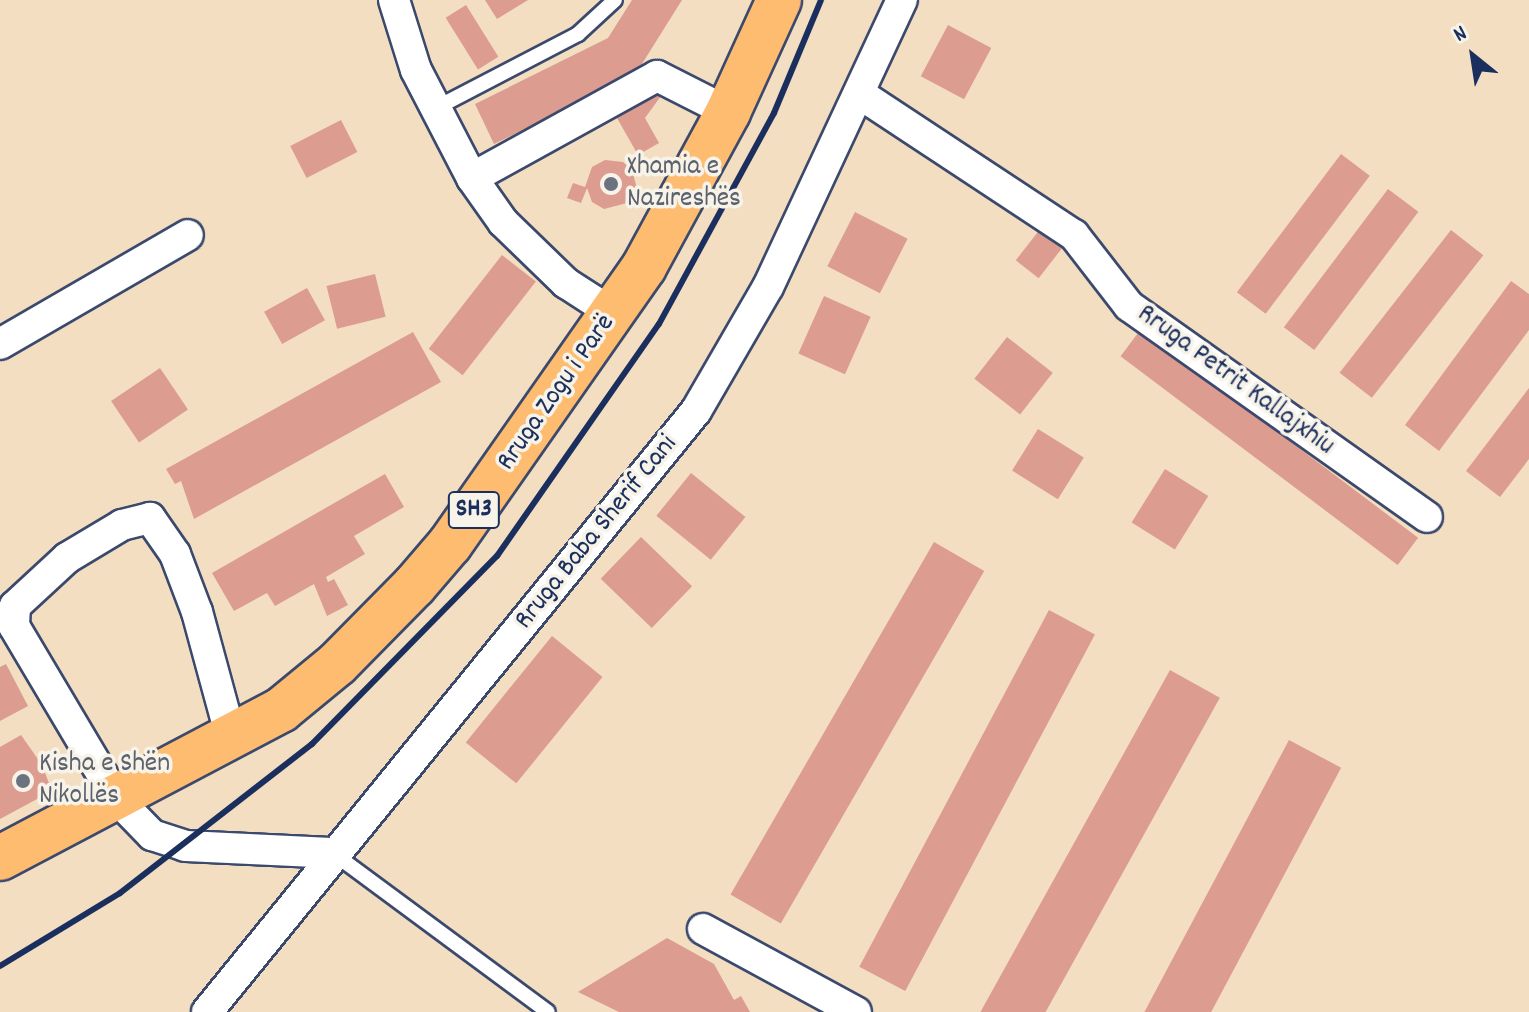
<!DOCTYPE html>
<html>
<head>
<meta charset="utf-8">
<style>
  body { margin:0 }
  #map { position:relative; width:1529px; height:1012px; overflow:hidden; background:#f3dec1; font-family:Dekko,sans-serif }
  div>[style] { position:absolute }
  .building>* { inset:0; background:#dc9c8f; transform-origin:0 0 }
  .roads { filter:drop-shadow(2px 0 #3b496d) drop-shadow(-2px 0 #3b496d) drop-shadow(0 2px #3b496d) drop-shadow(0 -2px #3b496d) }
  .service>* { height:14px; margin:-7px; padding:0 7px; transform-origin:7px; border-radius:7px; background:#fff }
  .minor>* { height:30px; margin:-15px; padding:0 15px; transform-origin:15px; border-radius:15px; background:#fff }
  .primary>* { height:44px; margin:-22px; padding:0 22px; transform-origin:22px; border-radius:22px; background:#febc70 }
  .rail>* { height:6px; margin:-3px; padding:0 3px; transform-origin:3px; border-radius:3px; background:#1b2f5e }
  .dots>* { width:22px; height:22px; translate:-50% -50%; box-sizing:border-box; border:4px solid #f7f3e8; border-radius:50% }
  span { translate:-50% -50%; white-space:nowrap; text-align:center; line-height:1.15; -webkit-text-stroke:7px #f7f3e8; paint-order:stroke }
  .shield-label span { padding:2px 6px; background:#f7f3e8; border:2px solid; border-radius:6px; -webkit-text-stroke-width:0 }
  .shield-label { font-size:26px; color:#1b2f5e; font-weight:700 }
  .worship-label { font-size:28px; color:#5b616d }
  .left { translate:0 -50%; text-align:left }
  .street-label { font-size:28px; color:#1b2f5e }
  .north { position:absolute; left:1433px; top:16px; width:80px; height:80px; -webkit-text-stroke:6px #f7f3e8; paint-order:stroke; rotate:330deg; font-size:22px; font-weight:700; line-height:32px; text-align:center; color:#1b2f5e }
  .north::after { content:''; display:block; margin:auto; width:28px; height:36px; background:#1b2f5e; clip-path:polygon(50% 0,100% 100%,50% 72%,0 100%) }
</style>
</head>
<body>
<div id="map">
  <div class="building">
    <i style="clip-path:polygon(485px 0,528px 0,497px 19px)"></i>
    <i style="clip-path:polygon(632px 0,682px 0,635px 75px,494px 144px,475px 104px,608px 38px)"></i>
    <i style="left:466px;top:5px;width:61px;height:24px;rotate:58deg"></i>
    <i style="left:948px;top:25px;width:49px;height:58px;rotate:28deg"></i>
    <i style="clip-path:polygon(650px 89px,661px 96px,645px 118px,659px 143px,638px 155px,617px 118px,638px 106px)"></i>
    <i style="left:341px;top:120px;width:36px;height:57px;rotate:63deg"></i>
    <i style="left:1341px;top:154px;width:36px;height:173px;rotate:37deg"></i>
    <i style="clip-path:polygon(605px 160px,623px 162px,632px 170px,636px 185px,627px 203px,604px 209px,592px 202px,587px 188px,581px 203px,567px 198px,573px 183px,585px 187px,592px 167px)"></i>
    <i style="left:1388px;top:189px;width:38px;height:173px;rotate:37deg"></i>
    <i style="left:855px;top:212px;width:59px;height:61px;rotate:27deg"></i>
    <i style="left:1041px;top:228px;width:29px;height:41px;rotate:38deg"></i>
    <i style="left:1451px;top:230px;width:41px;height:181px;rotate:38deg"></i>
    <i style="left:502px;top:255px;width:43px;height:119px;rotate:38deg"></i>
    <i style="left:375px;top:274px;width:44px;height:50px;rotate:76deg"></i>
    <i style="clip-path:polygon(1511px 281px,1529px 294px,1529px 330px,1439px 451px,1405px 425px)"></i>
    <i style="left:307px;top:288px;width:37px;height:49px;rotate:61deg"></i>
    <i style="left:824px;top:296px;width:51px;height:63px;rotate:24deg"></i>
    <i style="left:1141px;top:329px;width:347px;height:34px;rotate:37deg"></i>
    <i style="clip-path:polygon(413px 332px,441px 382px,194px 519px,181px 481px,175px 484px,166px 469px)"></i>
    <i style="left:1007px;top:337px;width:58px;height:53px;rotate:38deg"></i>
    <i style="left:160px;top:368px;width:50px;height:59px;rotate:56deg"></i>
    <i style="clip-path:polygon(1529px 388px,1529px 459px,1500px 497px,1466px 471px)"></i>
    <i style="left:1038px;top:429px;width:54px;height:49px;rotate:32deg"></i>
    <i style="left:1165px;top:469px;width:51px;height:63px;rotate:32deg"></i>
    <i style="left:691px;top:473px;width:70px;height:55px;rotate:39deg"></i>
    <i style="clip-path:polygon(385px 474px,404px 507px,354px 536px,365px 554px,326px 577px,328px 582px,334px 579px,348px 605px,327px 616px,314px 584px,275px 606px,267px 593px,234px 611px,212px 573px)"></i>
    <i style="left:641px;top:537px;width:71px;height:58px;rotate:44deg"></i>
    <i style="left:934px;top:542px;width:58px;height:407px;rotate:30deg"></i>
    <i style="left:1049px;top:610px;width:52px;height:404px;rotate:28deg"></i>
    <i style="left:552px;top:636px;width:65px;height:137px;rotate:39deg"></i>
    <i style="clip-path:polygon(6px 664px,28px 706px,0 721px,0 667px)"></i>
    <i style="left:1170px;top:670px;width:57px;height:392px;rotate:29deg"></i>
    <i style="clip-path:polygon(21px 735px,42px 765px,52px 791px,0 819px,0 747px)"></i>
    <i style="left:1289px;top:740px;width:59px;height:312px;rotate:28deg"></i>
    <i style="clip-path:polygon(667px 938px,714px 964px,734px 1000px,741px 996px,750px 1012px,619px 1012px,578px 992px)"></i>
  </div>
  <div class="roads">
    <div class="service">
      <i style="left:436px;top:108px;width:160px;rotate:-27.5deg"></i>
      <i style="left:578px;top:34px;width:50px;rotate:-42.6deg"></i>
      <i style="left:333px;top:853px;width:267px;rotate:36.5deg"></i>
    </div>
    <div class="minor">
      <i style="left:394px;top:0;width:73px;rotate:72.6deg"></i>
      <i style="left:416px;top:70px;width:122px;rotate:62.6deg"></i>
      <i style="left:472px;top:178px;width:54px;rotate:54.8deg"></i>
      <i style="left:503px;top:222px;width:88px;rotate:44.1deg"></i>
      <i style="left:566px;top:283px;width:57px;rotate:32.9deg"></i>
      <i style="left:860px;top:94px;width:256px;rotate:33.4deg"></i>
      <i style="left:1074px;top:235px;width:90px;rotate:52.2deg"></i>
      <i style="left:1129px;top:306px;width:365px;rotate:35.3deg"></i>
      <i style="left:472px;top:178px;width:211px;rotate:-28.9deg"></i>
      <i style="left:657px;top:76px;width:80px;rotate:26.9deg"></i>
      <i style="left:0;top:344px;width:217px;rotate:-30.1deg"></i>
      <i style="left:231px;top:737px;width:130px;rotate:-105.2deg"></i>
      <i style="left:197px;top:612px;width:62px;rotate:-110.8deg"></i>
      <i style="left:175px;top:554px;width:44px;rotate:-124.8deg"></i>
      <i style="left:150px;top:518px;width:29px;rotate:166deg"></i>
      <i style="left:122px;top:525px;width:64px;rotate:149deg"></i>
      <i style="left:67px;top:558px;width:71px;rotate:137.3deg"></i>
      <i style="left:15px;top:606px;width:20px;rotate:93deg"></i>
      <i style="left:14px;top:626px;width:200px;rotate:59.3deg"></i>
      <i style="left:116px;top:798px;width:52px;rotate:45.8deg"></i>
      <i style="left:152px;top:835px;width:35px;rotate:18deg"></i>
      <i style="left:185px;top:846px;width:147px;rotate:2.7deg"></i>
      <i style="left:703px;top:929px;width:174px;rotate:28.5deg"></i>
      <i style="left:207px;top:1012px;width:775px;rotate:-50.87deg"></i>
      <i style="left:696px;top:411px;width:143px;rotate:-59.9deg"></i>
      <i style="left:768px;top:287px;width:317px;rotate:-65deg"></i>
    </div>
    <div class="primary">
      <i style="left:0;top:858px;width:318px;rotate:-27.8deg"></i>
      <i style="left:281px;top:710px;width:72px;rotate:-39.4deg"></i>
      <i style="left:337px;top:664px;width:110px;rotate:-45.4deg"></i>
      <i style="left:414px;top:586px;width:55px;rotate:-49.4deg"></i>
      <i style="left:450px;top:544px;width:338px;rotate:-55deg"></i>
      <i style="left:644px;top:267px;width:176px;rotate:-61.5deg"></i>
      <i style="left:728px;top:112px;width:123px;rotate:-65.5deg"></i>
    </div>
  </div>
  <div class="rail">
    <i style="left:0;top:966px;width:140px;rotate:-31.3deg"></i>
    <i style="left:120px;top:893px;width:243px;rotate:-37.8deg"></i>
    <i style="left:312px;top:744px;width:264px;rotate:-45.5deg"></i>
    <i style="left:497px;top:556px;width:283px;rotate:-55.1deg"></i>
    <i style="left:659px;top:324px;width:240px;rotate:-61.4deg"></i>
    <i style="left:774px;top:113px;width:122px;rotate:-67.4deg"></i>
  </div>
  <div class="dots">
    <i style="left:611px;top:184px;background:#6b7280"></i>
    <i style="left:23px;top:781px;background:#6b7280"></i>
  </div>
  <div class="shield-label">
    <span style="left:474px;top:510px">SH3</span>
  </div>
  <div class="worship-label">
    <span class="left" style="left:627px;top:184px">Xhamia e<br>Nazireshës</span>
    <span class="left" style="left:39px;top:781px">Kisha e Shën<br>Nikollës</span>
  </div>
  <div class="street-label">
    <span style="left:1235px;top:381px;rotate:36deg">Rruga Petrit Kallajxhiu</span>
    <span style="left:557px;top:393px;rotate:-55deg">Rruga Zogu i Parë</span>
    <span style="left:597px;top:533px;rotate:-51deg">Rruga Baba Sherif Cani</span>
  </div>
  <div class="north">N</div>
</div>
</body>
</html>
